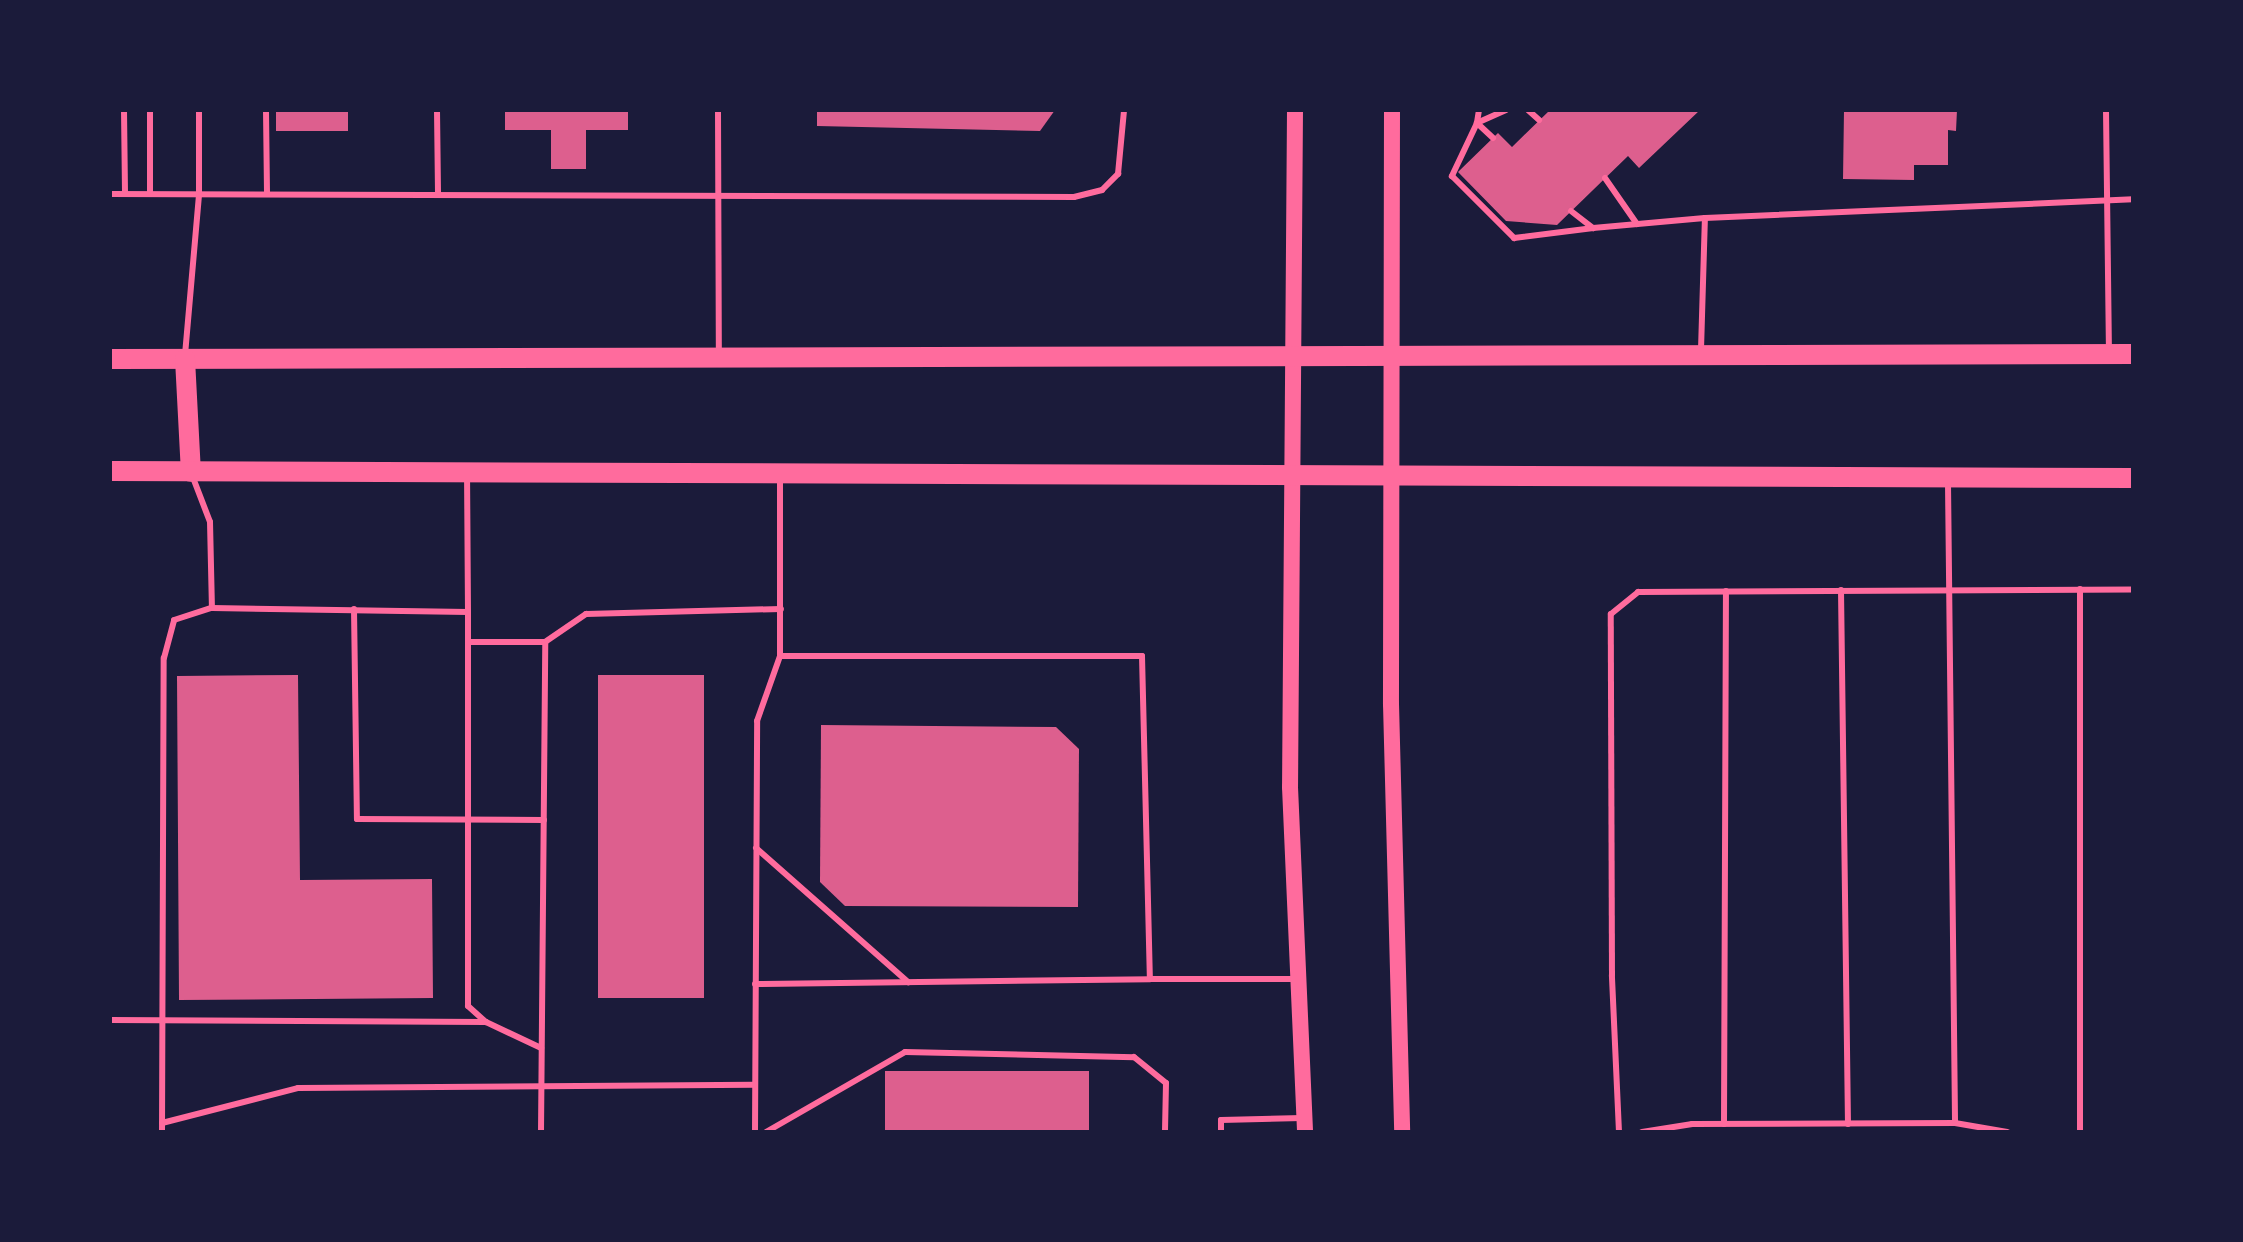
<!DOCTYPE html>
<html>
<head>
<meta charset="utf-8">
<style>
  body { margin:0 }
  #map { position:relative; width:2243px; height:1242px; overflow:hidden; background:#1b1b3a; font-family:"PT Sans",sans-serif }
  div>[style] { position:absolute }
  .building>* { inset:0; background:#dd5f8e; transform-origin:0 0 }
  .service>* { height:6px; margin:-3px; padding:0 3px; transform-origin:3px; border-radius:3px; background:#ff6b9d }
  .secondary>* { height:16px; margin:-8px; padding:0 8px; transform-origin:8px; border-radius:8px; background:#ff6b9d }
  .primary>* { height:20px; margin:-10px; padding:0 10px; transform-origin:10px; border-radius:10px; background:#ff6b9d }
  span { translate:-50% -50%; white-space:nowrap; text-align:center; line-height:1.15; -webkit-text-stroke:8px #1b1b3a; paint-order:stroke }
  .frame { position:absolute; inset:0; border:112px solid #1b1b3a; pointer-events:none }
</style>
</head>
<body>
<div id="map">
  <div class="building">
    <i style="left:276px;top:110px;width:72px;height:21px"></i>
    <i style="clip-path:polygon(505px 110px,628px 110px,628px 130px,586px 130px,586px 169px,551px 169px,551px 130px,505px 130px)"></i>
    <i style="clip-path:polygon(817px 110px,1055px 110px,1040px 131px,817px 126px)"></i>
    <i style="clip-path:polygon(1550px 110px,1700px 110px,1639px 168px,1628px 156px,1557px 225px,1506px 221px,1458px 172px,1498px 133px,1512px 147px)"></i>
    <i style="clip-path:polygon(1844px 110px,1957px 110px,1956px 131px,1948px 130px,1948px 165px,1914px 165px,1914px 180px,1843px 179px)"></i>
    <i style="clip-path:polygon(298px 675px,300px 880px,432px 879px,433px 998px,179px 1000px,177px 676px)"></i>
    <i style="left:598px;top:675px;width:106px;height:323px"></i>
    <i style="clip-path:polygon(821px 725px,1056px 727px,1079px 749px,1078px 907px,845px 906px,820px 882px)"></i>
    <i style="left:885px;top:1071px;width:204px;height:61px"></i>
  </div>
  <div class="service">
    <i style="left:124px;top:110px;width:84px;rotate:89.3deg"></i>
    <i style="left:150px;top:110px;width:84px;rotate:90deg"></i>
    <i style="left:266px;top:110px;width:84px;rotate:89.3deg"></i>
    <i style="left:437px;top:110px;width:83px;rotate:89.3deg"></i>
    <i style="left:718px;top:110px;width:244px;rotate:89.8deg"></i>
    <i style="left:1479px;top:110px;width:13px;rotate:99deg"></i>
    <i style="left:1477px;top:123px;width:22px;rotate:43deg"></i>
    <i style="left:1506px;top:110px;width:32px;rotate:156deg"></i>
    <i style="left:1477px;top:123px;width:59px;rotate:115.3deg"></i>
    <i style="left:1452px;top:176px;width:88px;rotate:45deg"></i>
    <i style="left:1514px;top:238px;width:80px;rotate:-7.2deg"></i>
    <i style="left:1528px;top:110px;width:15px;rotate:42deg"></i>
    <i style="left:2106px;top:110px;width:240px;rotate:89.3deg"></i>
    <i style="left:1605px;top:178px;width:56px;rotate:55.2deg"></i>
    <i style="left:110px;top:194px;width:964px;rotate:0.18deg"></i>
    <i style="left:1074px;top:197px;width:29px;rotate:-14deg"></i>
    <i style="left:1102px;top:190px;width:23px;rotate:-45deg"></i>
    <i style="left:1118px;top:174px;width:64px;rotate:-84.6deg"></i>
    <i style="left:1571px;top:211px;width:28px;rotate:38deg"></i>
    <i style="left:1593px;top:228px;width:112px;rotate:-5.1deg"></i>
    <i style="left:1701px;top:350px;width:132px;rotate:-88.3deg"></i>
    <i style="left:1705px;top:218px;width:428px;rotate:-2.5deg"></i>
    <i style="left:185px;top:355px;width:162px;rotate:-85deg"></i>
    <i style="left:199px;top:194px;width:84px;rotate:-90deg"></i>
    <i style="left:192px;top:475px;width:50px;rotate:69deg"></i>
    <i style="left:210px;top:522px;width:86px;rotate:88.7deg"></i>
    <i style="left:212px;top:608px;width:256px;rotate:0.9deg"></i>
    <i style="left:468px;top:612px;width:137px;rotate:-90.4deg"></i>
    <i style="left:1948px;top:483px;width:640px;rotate:89.37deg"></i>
    <i style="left:2080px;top:589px;width:543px;rotate:90deg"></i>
    <i style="left:1841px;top:590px;width:534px;rotate:89.25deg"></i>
    <i style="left:354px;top:609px;width:210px;rotate:89.2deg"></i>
    <i style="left:357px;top:819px;width:187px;rotate:0.3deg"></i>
    <i style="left:468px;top:612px;width:394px;rotate:90deg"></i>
    <i style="left:468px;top:1006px;width:24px;rotate:42deg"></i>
    <i style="left:486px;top:1022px;width:61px;rotate:25.3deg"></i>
    <i style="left:468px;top:642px;width:77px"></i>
    <i style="left:545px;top:642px;width:50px;rotate:-34.3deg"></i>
    <i style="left:586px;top:614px;width:195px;rotate:-1.5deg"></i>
    <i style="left:780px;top:656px;width:362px"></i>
    <i style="left:1142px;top:656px;width:323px;rotate:88.6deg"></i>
    <i style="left:1150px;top:979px;width:148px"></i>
    <i style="left:756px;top:848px;width:203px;rotate:41.4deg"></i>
    <i style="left:755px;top:984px;width:395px;rotate:-0.7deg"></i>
    <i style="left:110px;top:1020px;width:376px;rotate:0.3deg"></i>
    <i style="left:162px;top:1123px;width:140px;rotate:-14.4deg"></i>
    <i style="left:298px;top:1088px;width:456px;rotate:-0.4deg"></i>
    <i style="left:1724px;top:1124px;width:533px;rotate:-89.79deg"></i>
    <i style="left:162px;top:1132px;width:474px;rotate:-89.8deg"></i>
    <i style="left:164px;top:658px;width:39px;rotate:-75deg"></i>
    <i style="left:174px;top:620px;width:40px;rotate:-18deg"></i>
    <i style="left:541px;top:1132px;width:490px;rotate:-89.5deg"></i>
    <i style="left:755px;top:1132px;width:411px;rotate:-89.7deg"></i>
    <i style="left:757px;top:721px;width:69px;rotate:-70.5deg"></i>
    <i style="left:780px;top:656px;width:179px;rotate:-90deg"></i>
    <i style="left:766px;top:1132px;width:160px;rotate:-29.9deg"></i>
    <i style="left:905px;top:1052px;width:229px;rotate:1.3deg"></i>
    <i style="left:1134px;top:1057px;width:41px;rotate:39.1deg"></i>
    <i style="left:1166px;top:1083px;width:49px;rotate:91.2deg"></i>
    <i style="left:1221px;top:1132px;width:12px;rotate:-90deg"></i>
    <i style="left:1221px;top:1120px;width:81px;rotate:-1.4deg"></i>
    <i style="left:1619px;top:1132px;width:157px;rotate:-92.6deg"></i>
    <i style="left:1612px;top:975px;width:361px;rotate:-90.2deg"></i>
    <i style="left:1611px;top:614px;width:35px;rotate:-39deg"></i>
    <i style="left:1638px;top:592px;width:495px;rotate:-0.3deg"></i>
    <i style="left:1642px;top:1132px;width:51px;rotate:-9.1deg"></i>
    <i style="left:1692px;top:1124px;width:263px;rotate:-0.2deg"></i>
    <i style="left:1955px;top:1123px;width:53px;rotate:9.8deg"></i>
  </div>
  <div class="secondary">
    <i style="left:1295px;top:110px;width:677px;rotate:90.42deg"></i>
    <i style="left:1290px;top:787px;width:345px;rotate:87.5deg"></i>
    <i style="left:1392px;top:110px;width:594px;rotate:90.1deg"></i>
    <i style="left:1391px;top:704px;width:428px;rotate:88.5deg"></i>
  </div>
  <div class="primary">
    <i style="left:110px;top:359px;width:2023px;rotate:-0.14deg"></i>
    <i style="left:185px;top:359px;width:113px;rotate:87deg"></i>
    <i style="left:110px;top:471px;width:2023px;rotate:0.2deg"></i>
  </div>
  <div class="frame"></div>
</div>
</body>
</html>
